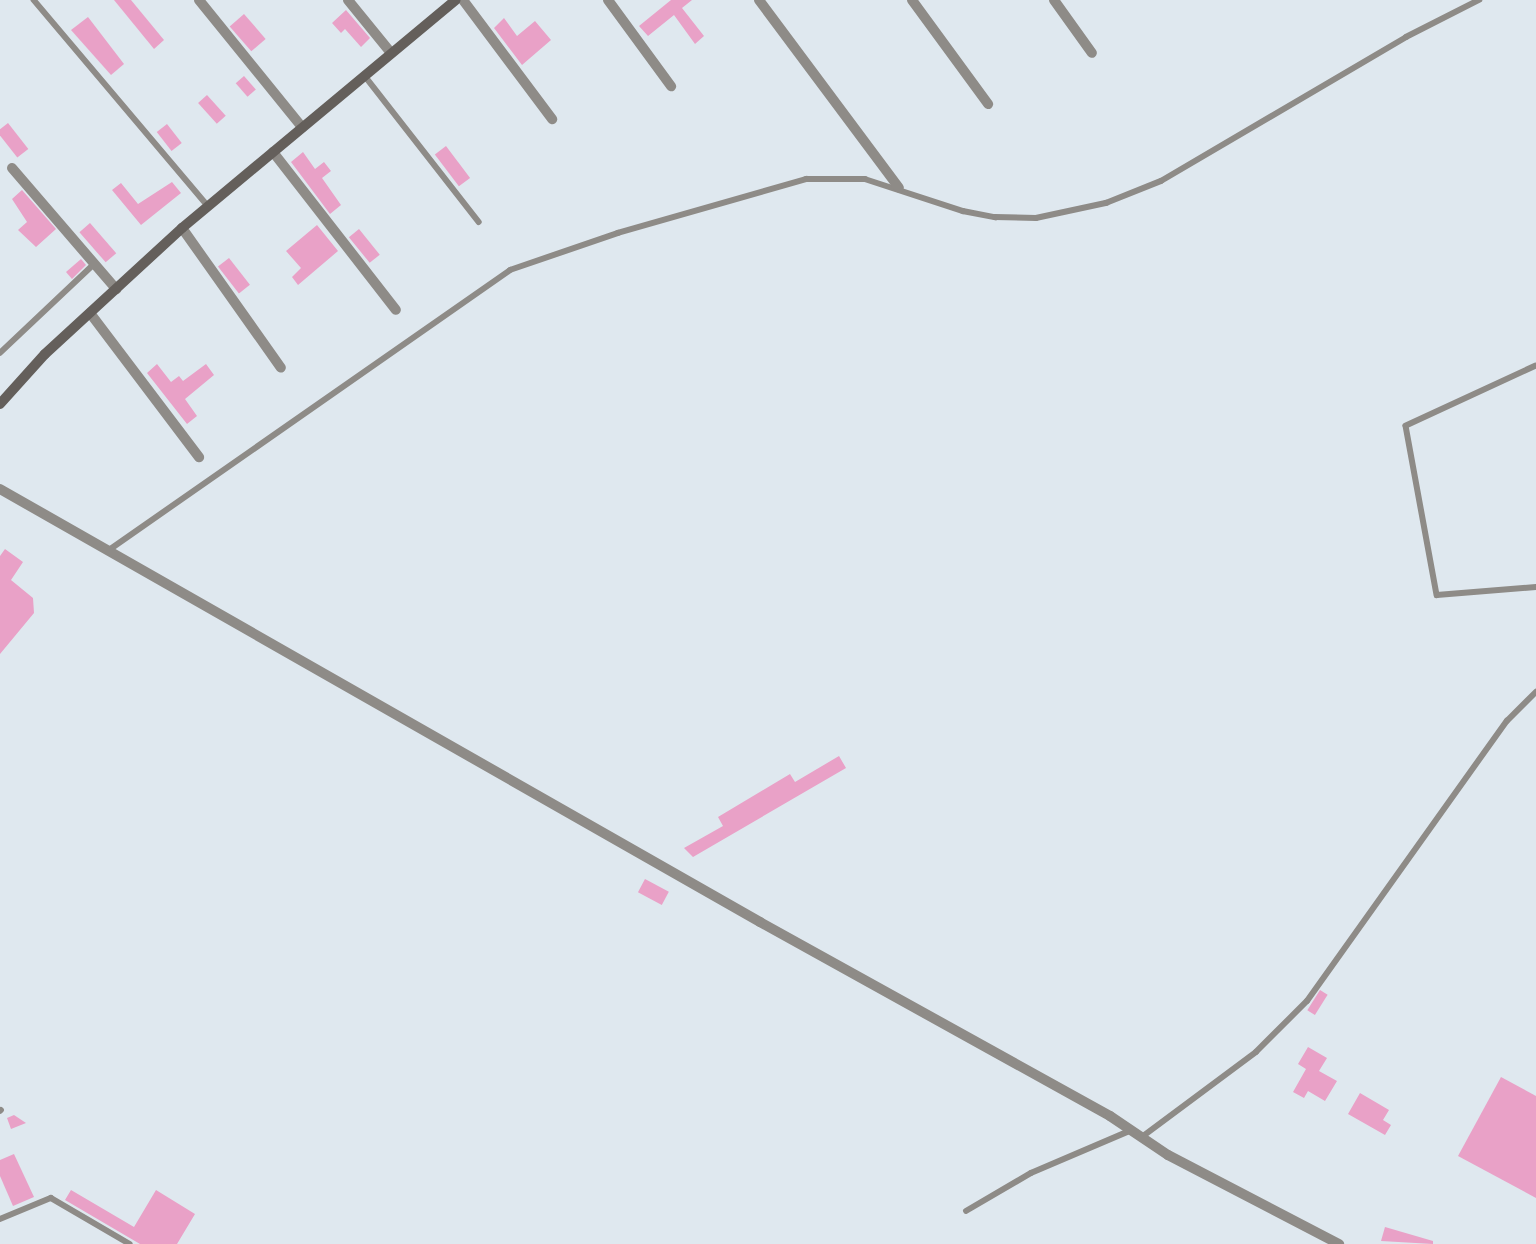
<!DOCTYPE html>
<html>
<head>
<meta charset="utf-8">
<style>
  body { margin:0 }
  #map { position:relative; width:1536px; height:1244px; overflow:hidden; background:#dfe8ef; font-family:"Space Grotesk",sans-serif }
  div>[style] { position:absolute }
  .building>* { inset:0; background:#e9a1c7; transform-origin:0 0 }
  .lane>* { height:5.5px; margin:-2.75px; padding:0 2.75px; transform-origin:2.75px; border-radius:2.75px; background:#8e8b87 }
  .street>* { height:10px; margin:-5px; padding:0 5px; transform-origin:5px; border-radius:5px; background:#8e8b87 }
  .secondary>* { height:10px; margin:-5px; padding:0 5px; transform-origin:5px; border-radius:5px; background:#645f5b }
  span { translate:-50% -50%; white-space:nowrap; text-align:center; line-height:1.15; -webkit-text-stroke:4px #fff; paint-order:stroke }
</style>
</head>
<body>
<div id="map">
  <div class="building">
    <i style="clip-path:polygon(114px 0,131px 0,164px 40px,154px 49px)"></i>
    <i style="clip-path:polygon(671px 0,692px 0,682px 8px,704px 36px,695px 44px,674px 15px,648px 36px,639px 26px)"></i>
    <i style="clip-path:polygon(346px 10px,370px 38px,361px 47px,345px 29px,341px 33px,332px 23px)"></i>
    <i style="left:244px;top:14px;width:33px;height:19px;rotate:49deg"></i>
    <i style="clip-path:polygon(88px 17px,124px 64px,111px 75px,71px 30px)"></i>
    <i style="clip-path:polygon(504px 18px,517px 36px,535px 21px,551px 40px,522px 65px,494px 28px)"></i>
    <i style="left:244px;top:76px;width:18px;height:11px;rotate:49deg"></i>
    <i style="left:207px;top:95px;width:28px;height:12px;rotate:48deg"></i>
    <i style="left:8px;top:123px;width:33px;height:14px;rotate:52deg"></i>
    <i style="left:167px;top:124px;width:24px;height:13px;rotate:52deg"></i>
    <i style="left:446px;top:146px;width:40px;height:14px;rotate:53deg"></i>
    <i style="clip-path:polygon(303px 152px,315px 169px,324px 162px,331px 171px,322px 178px,341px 205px,330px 214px,291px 162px)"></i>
    <i style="clip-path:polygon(172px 182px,181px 193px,141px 225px,112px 190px,121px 183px,138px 204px)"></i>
    <i style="clip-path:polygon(22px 190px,56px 229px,36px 247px,18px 230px,27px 222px,12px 199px)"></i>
    <i style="left:90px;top:223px;width:40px;height:14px;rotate:49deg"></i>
    <i style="clip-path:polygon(317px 225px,338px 251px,298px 285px,292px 277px,301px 268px,286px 251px)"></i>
    <i style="left:359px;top:229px;width:33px;height:13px;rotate:51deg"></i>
    <i style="left:229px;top:258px;width:34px;height:14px;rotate:52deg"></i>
    <i style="clip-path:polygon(81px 259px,86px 265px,72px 279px,66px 272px)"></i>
    <i style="clip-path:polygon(157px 364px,171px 382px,179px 376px,183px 381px,206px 364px,214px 375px,185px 399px,197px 416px,187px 424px,147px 373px)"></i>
    <i style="clip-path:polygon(5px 549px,23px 562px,11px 580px,33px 598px,34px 613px,0 654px,0 556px)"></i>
    <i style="clip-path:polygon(839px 756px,846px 768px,693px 857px,684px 848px,723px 826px,718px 817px,790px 774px,795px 782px)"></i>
    <i style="left:645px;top:879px;width:27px;height:15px;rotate:28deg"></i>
    <i style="left:1320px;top:990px;width:9px;height:24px;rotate:32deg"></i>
    <i style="clip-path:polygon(1308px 1047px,1327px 1058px,1319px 1071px,1337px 1081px,1325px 1101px,1308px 1091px,1304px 1098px,1293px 1092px,1306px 1069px,1298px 1064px)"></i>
    <i style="clip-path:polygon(1501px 1077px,1536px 1096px,1536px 1198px,1458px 1156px)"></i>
    <i style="clip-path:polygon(1360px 1093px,1389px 1110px,1383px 1120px,1391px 1125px,1385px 1135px,1348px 1114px)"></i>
    <i style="clip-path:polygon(14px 1115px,26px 1123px,11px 1129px,7px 1118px)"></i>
    <i style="clip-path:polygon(14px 1154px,34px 1197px,13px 1206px,0 1176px,0 1160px)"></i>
    <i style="clip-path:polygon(71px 1190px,134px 1227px,156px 1190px,195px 1214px,177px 1244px,140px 1244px,65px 1200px)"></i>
    <i style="clip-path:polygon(1385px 1227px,1433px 1241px,1433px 1244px,1381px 1241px)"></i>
  </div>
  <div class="lane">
    <i style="left:34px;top:0;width:270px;rotate:49.8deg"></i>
    <i style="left:365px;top:76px;width:185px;rotate:52deg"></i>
    <i style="left:0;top:353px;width:129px;rotate:-43.4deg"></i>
    <i style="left:1536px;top:366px;width:143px;rotate:155.2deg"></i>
    <i style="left:1406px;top:426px;width:172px;rotate:79.6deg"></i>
    <i style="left:1437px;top:595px;width:99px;rotate:-4.6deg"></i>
    <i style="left:109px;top:550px;width:489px;rotate:-34.9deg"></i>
    <i style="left:510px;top:270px;width:114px;rotate:-18.9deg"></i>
    <i style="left:618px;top:233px;width:196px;rotate:-16deg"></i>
    <i style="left:806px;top:179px;width:59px"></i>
    <i style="left:865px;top:179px;width:103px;rotate:18.1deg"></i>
    <i style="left:963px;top:211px;width:33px;rotate:11deg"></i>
    <i style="left:995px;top:217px;width:41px;rotate:1.4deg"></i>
    <i style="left:1036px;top:218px;width:72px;rotate:-12.1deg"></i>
    <i style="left:1106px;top:203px;width:59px;rotate:-21.8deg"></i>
    <i style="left:1161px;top:181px;width:284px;rotate:-30.4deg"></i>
    <i style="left:1406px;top:37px;width:82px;rotate:-26.9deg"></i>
    <i style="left:0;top:1111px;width:1px;rotate:-45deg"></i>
    <i style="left:1142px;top:1137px;width:142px;rotate:-36.7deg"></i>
    <i style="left:1256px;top:1052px;width:72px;rotate:-45deg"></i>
    <i style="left:1307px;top:1001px;width:344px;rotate:-54.5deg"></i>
    <i style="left:1507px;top:721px;width:41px;rotate:-45deg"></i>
    <i style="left:966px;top:1211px;width:75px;rotate:-30.3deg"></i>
    <i style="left:1031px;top:1173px;width:110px;rotate:-23.1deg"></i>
    <i style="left:0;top:1219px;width:55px;rotate:-22.4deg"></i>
    <i style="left:51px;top:1198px;width:91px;rotate:30.2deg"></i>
  </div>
  <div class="street">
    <i style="left:199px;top:0;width:164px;rotate:51deg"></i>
    <i style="left:348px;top:0;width:68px;rotate:50.9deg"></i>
    <i style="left:463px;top:0;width:149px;rotate:53.2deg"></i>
    <i style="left:608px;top:0;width:107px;rotate:53.8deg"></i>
    <i style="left:759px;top:0;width:234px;rotate:53.3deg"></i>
    <i style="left:912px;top:0;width:129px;rotate:53.8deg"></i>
    <i style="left:1054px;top:0;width:65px;rotate:54.4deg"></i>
    <i style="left:273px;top:152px;width:200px;rotate:52.1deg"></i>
    <i style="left:12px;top:168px;width:160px;rotate:49.3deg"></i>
    <i style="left:182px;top:228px;width:171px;rotate:54.7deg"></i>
    <i style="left:90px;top:313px;width:181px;rotate:52.9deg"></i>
    <i style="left:0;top:489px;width:875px;rotate:29.67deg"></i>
    <i style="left:760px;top:922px;width:400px;rotate:29deg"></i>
    <i style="left:1110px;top:1116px;width:70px;rotate:33.9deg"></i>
    <i style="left:1168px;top:1155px;width:193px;rotate:27.5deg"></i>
  </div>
  <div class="secondary">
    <i style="left:0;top:404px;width:67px;rotate:-48deg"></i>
    <i style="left:45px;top:354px;width:186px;rotate:-42.6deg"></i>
    <i style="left:182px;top:228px;width:356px;rotate:-39.8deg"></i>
  </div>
</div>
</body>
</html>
